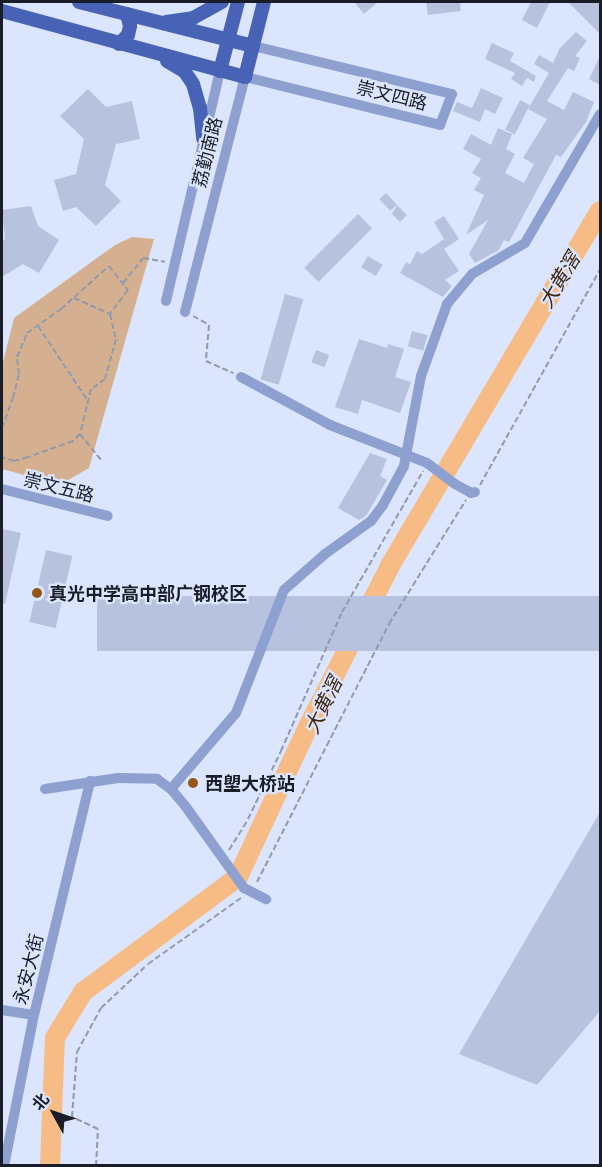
<!DOCTYPE html>
<html>
<head>
<meta charset="utf-8">
<style>
  body { margin:0 }
  #map { position:relative; width:602px; height:1167px; overflow:hidden; background:#dbe5fd; font-family:"Noto Sans","Noto Sans SC",sans-serif }
  div>[style] { position:absolute }
  .green>* { inset:0; background:#d5b090 }
  .river>* { height:20px; margin:-10px; padding:0 10px; transform-origin:10px; border-radius:10px; background:#f7bc86 }
  .building>* { inset:0; background:#b7c2df; transform-origin:0 0 }
  .path>* { height:2px; margin-top:-1px; transform-origin:0; background:repeating-linear-gradient(90deg,#9199ac 0 6px,transparent 0 9px) }
  .minor>* { height:10px; margin:-5px; padding:0 5px; transform-origin:5px; border-radius:5px; background:#8ea0cf }
  .major>* { height:14px; margin:-7px; padding:0 7px; transform-origin:7px; border-radius:7px; background:#4863b6 }
  .dots>* { width:16px; height:16px; translate:-50% -50%; box-sizing:border-box; border:3px solid #dbe5fd; border-radius:50% }
  span { translate:-50% -50%; white-space:nowrap; text-align:center; line-height:1.15; -webkit-text-stroke:4.5px #dbe5fd; paint-order:stroke }
  .street-label { font-size:18px; color:#191d27 }
  .poi-label { font-size:18px; color:#191d27; font-weight:700 }
  .left { translate:0 -50%; text-align:left }
  .water-label { font-size:20px; color:#3f2710; font-style:italic }
  .frame { position:absolute; inset:0; border:3px solid #191d27; pointer-events:none }
  .north { position:absolute; left:24px; top:1083px; width:60px; height:60px; -webkit-text-stroke:4px #dbe5fd; paint-order:stroke; rotate:310deg; font-size:16px; font-weight:700; line-height:24px; text-align:center; color:#191d27 }
  .north::after { content:''; display:block; margin:auto; width:21px; height:27px; background:#191d27; clip-path:polygon(50% 0,100% 100%,50% 72%,0 100%) }
</style>
</head>
<body>
<div id="map">
  <div class="green">
    <i style="clip-path:polygon(132px 237px,154px 239px,89px 468px,60px 485px,2px 469px,2px 366px,14px 318px,115px 245px)"></i>
  </div>
  <div class="river">
    <i style="left:50px;top:1166px;width:128px;rotate:-87.8deg"></i>
    <i style="left:55px;top:1038px;width:54px;rotate:-58.7deg"></i>
    <i style="left:83px;top:992px;width:193px;rotate:-36.6deg"></i>
    <i style="left:238px;top:877px;width:168px;rotate:-65deg"></i>
    <i style="left:309px;top:725px;width:181px;rotate:-63deg"></i>
    <i style="left:391px;top:564px;width:410px;rotate:-59.4deg"></i>
  </div>
  <div class="building">
    <i style="clip-path:polygon(354px 2px,378px 2px,364px 14px)"></i>
    <i style="clip-path:polygon(426px 2px,460px 2px,461px 11px,428px 15px)"></i>
    <i style="clip-path:polygon(531px 2px,550px 2px,537px 28px,522px 20px)"></i>
    <i style="clip-path:polygon(568px 2px,600px 2px,600px 34px)"></i>
    <i style="clip-path:polygon(576px 32px,587px 41px,575px 56px,580px 58px,574px 71px,568px 68px,547px 101px,564px 110px,573px 92px,594px 102px,586px 122px,561px 157px,556px 155px,509px 242px,504px 240px,499px 250px,475px 263px,469px 254px,488px 220px,466px 235px,484px 195px,474px 190px,481px 178px,472px 173px,481px 159px,463px 149px,471px 134px,491px 145px,498px 128px,512px 134px,506px 149px,515px 154px,505px 173px,524px 183px,534px 164px,523px 158px,547px 119px,528px 109px,549px 73px,534px 64px,539px 55px,553px 63px,560px 48px)"></i>
    <i style="clip-path:polygon(492px 43px,514px 53px,510px 61px,536px 76px,534px 82px,527px 78px,522px 86px,511px 79px,515px 73px,485px 59px)"></i>
    <i style="clip-path:polygon(600px 56px,600px 85px,589px 79px)"></i>
    <i style="clip-path:polygon(481px 88px,503px 98px,495px 114px,485px 109px,480px 122px,453px 111px,457px 102px,472px 108px)"></i>
    <i style="clip-path:polygon(88px 89px,106px 107px,132px 101px,140px 139px,116px 144px,105px 185px,121px 201px,96px 226px,76px 207px,63px 211px,54px 180px,76px 174px,84px 139px,60px 116px)"></i>
    <i style="left:520px;top:100px;width:11px;height:33px;rotate:27deg"></i>
    <i style="left:386px;top:193px;width:16px;height:9px;rotate:47deg"></i>
    <i style="clip-path:polygon(397px 205px,407px 215px,400px 222px,392px 214px)"></i>
    <i style="clip-path:polygon(31px 206px,38px 226px,59px 240px,39px 273px,23px 264px,2px 277px,2px 241px,5px 239px,2px 210px)"></i>
    <i style="left:358px;top:214px;width:20px;height:76px;rotate:45deg"></i>
    <i style="clip-path:polygon(444px 216px,459px 239px,444px 249px,459px 271px,445px 280px,452px 286px,443px 297px,400px 273px,406px 262px,410px 264px,417px 251px,422px 254px,444px 239px,434px 222px)"></i>
    <i style="left:368px;top:256px;width:17px;height:13px;rotate:31deg"></i>
    <i style="left:285px;top:294px;width:19px;height:89px;rotate:16deg"></i>
    <i style="left:412px;top:331px;width:16px;height:16px;rotate:15deg"></i>
    <i style="clip-path:polygon(359px 339px,387px 348px,388px 344px,404px 349px,395px 377px,411px 382px,400px 413px,362px 400px,358px 414px,335px 407px)"></i>
    <i style="left:316px;top:350px;width:14px;height:13px;rotate:21deg"></i>
    <i style="clip-path:polygon(370px 453px,387px 459px,380px 476px,387px 480px,366px 516px,359px 520px,338px 508px)"></i>
    <i style="clip-path:polygon(2px 529px,21px 533px,5px 604px,2px 603px)"></i>
    <i style="left:46px;top:550px;width:27px;height:74px;rotate:13deg"></i>
    <i style="left:600px;top:596px;width:55px;height:503px;rotate:90deg"></i>
    <i style="clip-path:polygon(600px 812px,600px 1011px,537px 1085px,459px 1054px)"></i>
  </div>
  <div class="path">
    <i style="left:123px;top:283px;width:32px;rotate:-51deg"></i>
    <i style="left:143px;top:258px;width:22px;rotate:10deg"></i>
    <i style="left:74px;top:298px;width:39px;rotate:24deg"></i>
    <i style="left:193px;top:316px;width:18px;rotate:29deg"></i>
    <i style="left:209px;top:325px;width:36px;rotate:95deg"></i>
    <i style="left:206px;top:361px;width:30px;rotate:24deg"></i>
    <i style="left:38px;top:326px;width:90px;rotate:56.3deg"></i>
    <i style="left:2px;top:428px;width:32px;rotate:-70deg"></i>
    <i style="left:13px;top:398px;width:25px;rotate:-76deg"></i>
    <i style="left:19px;top:374px;width:17px;rotate:-97deg"></i>
    <i style="left:17px;top:357px;width:26px;rotate:-67deg"></i>
    <i style="left:27px;top:333px;width:42px;rotate:-35.2deg"></i>
    <i style="left:61px;top:309px;width:64px;rotate:-41.9deg"></i>
    <i style="left:109px;top:266px;width:31px;rotate:52deg"></i>
    <i style="left:128px;top:290px;width:30px;rotate:127deg"></i>
    <i style="left:110px;top:314px;width:26px;rotate:77deg"></i>
    <i style="left:116px;top:339px;width:41px;rotate:105.4deg"></i>
    <i style="left:105px;top:379px;width:17px;rotate:144deg"></i>
    <i style="left:91px;top:389px;width:46px;rotate:103.7deg"></i>
    <i style="left:80px;top:434px;width:10px;rotate:135deg"></i>
    <i style="left:73px;top:441px;width:48px;rotate:160.4deg"></i>
    <i style="left:28px;top:457px;width:15px;rotate:164deg"></i>
    <i style="left:14px;top:461px;width:13px;rotate:-162deg"></i>
    <i style="left:80px;top:434px;width:36px;rotate:51deg"></i>
    <i style="left:480px;top:485px;width:247px;rotate:-60.9deg"></i>
    <i style="left:229px;top:850px;width:36px;rotate:-58deg"></i>
    <i style="left:248px;top:819px;width:76px;rotate:-64.1deg"></i>
    <i style="left:281px;top:751px;width:152px;rotate:-66.3deg"></i>
    <i style="left:342px;top:612px;width:163px;rotate:-60.1deg"></i>
    <i style="left:257px;top:882px;width:290px;rotate:-62.9deg"></i>
    <i style="left:389px;top:624px;width:146px;rotate:-58.2deg"></i>
    <i style="left:96px;top:1166px;width:37px;rotate:-87deg"></i>
    <i style="left:98px;top:1129px;width:29px;rotate:-155deg"></i>
    <i style="left:72px;top:1117px;width:65px;rotate:-85.6deg"></i>
    <i style="left:77px;top:1052px;width:50px;rotate:-61.4deg"></i>
    <i style="left:101px;top:1008px;width:64px;rotate:-43.1deg"></i>
    <i style="left:148px;top:964px;width:114px;rotate:-35.4deg"></i>
  </div>
  <div class="minor">
    <i style="left:166px;top:301px;width:236px;rotate:-76.8deg"></i>
    <i style="left:185px;top:312px;width:243px;rotate:-75.7deg"></i>
    <i style="left:245px;top:77px;width:201px;rotate:13.8deg"></i>
    <i style="left:440px;top:125px;width:33px;rotate:-69deg"></i>
    <i style="left:452px;top:94px;width:205px;rotate:-166.4deg"></i>
    <i style="left:241px;top:377px;width:101px;rotate:28.3deg"></i>
    <i style="left:330px;top:425px;width:104px;rotate:21.4deg"></i>
    <i style="left:427px;top:463px;width:35px;rotate:37deg"></i>
    <i style="left:455px;top:484px;width:18px;rotate:29deg"></i>
    <i style="left:471px;top:493px;width:4px;rotate:-14deg"></i>
    <i style="left:2px;top:489px;width:109px;rotate:14.3deg"></i>
    <i style="left:45px;top:789px;width:74px;rotate:-8.6deg"></i>
    <i style="left:118px;top:778px;width:39px;rotate:1deg"></i>
    <i style="left:157px;top:779px;width:17px;rotate:36deg"></i>
    <i style="left:171px;top:789px;width:23px;rotate:50deg"></i>
    <i style="left:186px;top:807px;width:100px;rotate:54.4deg"></i>
    <i style="left:244px;top:888px;width:25px;rotate:27deg"></i>
    <i style="left:171px;top:789px;width:100px;rotate:-49.5deg"></i>
    <i style="left:236px;top:713px;width:132px;rotate:-68.7deg"></i>
    <i style="left:284px;top:590px;width:55px;rotate:-41.3deg"></i>
    <i style="left:325px;top:554px;width:57px;rotate:-35.7deg"></i>
    <i style="left:371px;top:521px;width:20px;rotate:-53deg"></i>
    <i style="left:383px;top:505px;width:44px;rotate:-61.7deg"></i>
    <i style="left:404px;top:466px;width:92px;rotate:-79.3deg"></i>
    <i style="left:421px;top:376px;width:77px;rotate:-70.1deg"></i>
    <i style="left:447px;top:304px;width:39px;rotate:-50deg"></i>
    <i style="left:472px;top:274px;width:61px;rotate:-30.3deg"></i>
    <i style="left:525px;top:243px;width:149px;rotate:-59.8deg"></i>
    <i style="left:2px;top:1010px;width:32px;rotate:9deg"></i>
    <i style="left:4px;top:1166px;width:154px;rotate:-78.8deg"></i>
    <i style="left:34px;top:1015px;width:241px;rotate:-76.5deg"></i>
  </div>
  <div class="major">
    <i style="left:79px;top:2px;width:179px;rotate:14.2deg"></i>
    <i style="left:2px;top:11px;width:252px;rotate:15.2deg"></i>
    <i style="left:245px;top:77px;width:77px;rotate:-75.8deg"></i>
    <i style="left:166px;top:22px;width:27px;rotate:-8deg"></i>
    <i style="left:193px;top:18px;width:33px;rotate:-29deg"></i>
    <i style="left:119px;top:44px;width:13px;rotate:-45deg"></i>
    <i style="left:128px;top:35px;width:9px;rotate:-77deg"></i>
    <i style="left:130px;top:26px;width:12px;rotate:-104deg"></i>
    <i style="left:167px;top:61px;width:21px;rotate:31deg"></i>
    <i style="left:185px;top:72px;width:14px;rotate:56deg"></i>
    <i style="left:193px;top:84px;width:25px;rotate:74deg"></i>
    <i style="left:200px;top:108px;width:31px;rotate:84deg"></i>
    <i style="left:220px;top:71px;width:71px;rotate:-75.4deg"></i>
  </div>
  <div class="dots">
    <i style="left:37px;top:593px;background:#925715"></i>
    <i style="left:193px;top:783px;background:#925715"></i>
  </div>
  <div class="street-label">
    <span style="left:392px;top:95px;rotate:14deg">崇文四路</span>
    <span style="left:207px;top:152px;rotate:-76deg">荔勤南路</span>
    <span style="left:59px;top:487px;rotate:14deg">崇文五路</span>
    <span style="left:28px;top:969px;rotate:-76deg">永安大街</span>
  </div>
  <div class="poi-label">
    <span class="left" style="left:49px;top:593px">真光中学高中部广钢校区</span>
    <span class="left" style="left:205px;top:783px">西塱大桥站</span>
  </div>
  <div class="water-label">
    <span style="left:559px;top:280px;rotate:-59deg">大黄滘</span>
    <span style="left:323px;top:705px;rotate:-64deg">大黄滘</span>
  </div>
  <div class="frame"></div>
  <div class="north">北</div>
</div>
</body>
</html>
